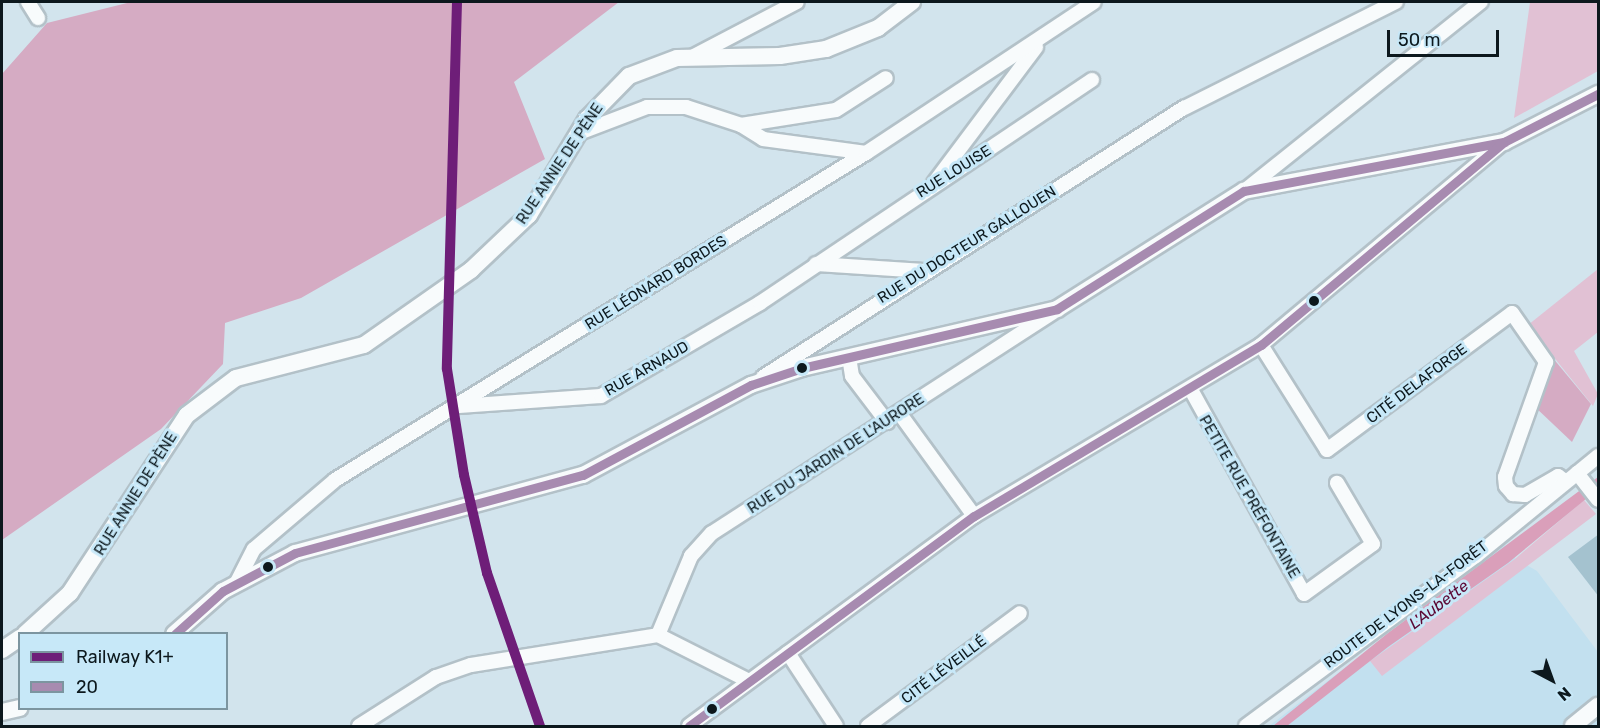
<!DOCTYPE html>
<html>
<head>
<meta charset="utf-8">
<style>
  body { margin:0 }
  #map { position:relative; width:1600px; height:728px; overflow:hidden; background:#d2e4ed; font-family:Rubik,sans-serif }
  div>[style] { position:absolute }
  .built>* { inset:0; background:#c2e0ef }
  .green>* { inset:0; background:#e1c1d4 }
  .forest>* { inset:0; background:#d5abc3 }
  .water>* { inset:0; background:#da9fba }
  .building>* { inset:0; background:#a4c2cf }
  .roads { filter:drop-shadow(2px 0 #b3c1c8) drop-shadow(-2px 0 #b3c1c8) drop-shadow(0 2px #b3c1c8) drop-shadow(0 -2px #b3c1c8) }
  .minor>* { height:14px; margin:-7px; padding:0 7px; transform-origin:7px; border-radius:7px; background:#f8fbfc }
  .tertiary>* { height:16px; margin:-8px; padding:0 8px; transform-origin:8px; border-radius:8px; background:#f8fbfc }
  .bus-1>* { height:9px; margin:-4.5px; padding:0 4.5px; transform-origin:4.5px; border-radius:4.5px; background:#a78bb0 }
  .rail-1>* { height:10px; margin:-5px; padding:0 5px; transform-origin:5px; border-radius:5px; background:#6e1e78 }
  .dots>* { width:16px; height:16px; translate:-50% -50%; box-sizing:border-box; border:3px solid #c7e8f8; border-radius:50% }
  span { translate:-50% -50%; white-space:nowrap; text-align:center; line-height:1.15; -webkit-text-stroke:6px #c7e8f8; paint-order:stroke }
  .street-label { font-size:15px; color:#0c181d }
  .water-label { font-size:16px; color:#5b0733; font-style:italic }
  .frame { position:absolute; inset:0; border:3px solid #0c181d; pointer-events:none }
  .legend { position:absolute; left:18px; top:632px; width:210px; height:78px; box-sizing:border-box; background:#c7e8f8; border:2px solid #7c95a0; margin:0; padding:8px 10px; list-style:none; font-size:18px; color:#0c181d }
  .legend li { display:flex; align-items:center; gap:12px; height:30px }
  .legend b { width:30px; border:2px solid #7c95a0 }
  .north { position:absolute; left:1522px; top:650px; width:60px; height:60px; -webkit-text-stroke:4px #c7e8f8; paint-order:stroke; rotate:139deg; font-size:16px; font-weight:700; line-height:24px; text-align:center; color:#0c181d }
  .north::after { content:''; display:block; margin:auto; width:21px; height:27px; background:#0c181d; clip-path:polygon(50% 0,100% 100%,50% 72%,0 100%) }
  .scale { position:absolute; left:1387px; top:30px; width:112px; height:27px; box-sizing:border-box; border:3px solid #0c181d; border-top:0; padding-left:8px; font-size:18px; line-height:21px; white-space:nowrap; color:#0c181d; -webkit-text-stroke:4px #c7e8f8; paint-order:stroke }
</style>
</head>
<body>
<div id="map">
  <div class="built">
    <i style="clip-path:polygon(1505px 545px,1516px 559px,1537px 571px,1598px 652px,1598px 726px,1269px 726px)"></i>
  </div>
  <div class="green">
    <i style="clip-path:polygon(1530px 2px,1598px 2px,1598px 71px,1514px 118px)"></i>
    <i style="clip-path:polygon(1598px 269px,1598px 332px,1574px 351px,1598px 394px,1593px 406px,1528px 325px)"></i>
    <i style="clip-path:polygon(1584px 500px,1596px 514px,1382px 676px,1370px 661px,1515px 559px)"></i>
  </div>
  <div class="forest">
    <i style="clip-path:polygon(131px 2px,619px 2px,514px 82px,545px 159px,301px 298px,225px 323px,223px 364px,161px 429px,2px 540px,2px 74px,47px 23px)"></i>
    <i style="clip-path:polygon(1552px 357px,1591px 404px,1572px 442px,1534px 406px)"></i>
  </div>
  <div class="water">
    <i style="clip-path:polygon(1598px 477px,1598px 489px,1508px 563px,1388px 647px,1287px 726px,1273px 726px,1388px 633px)"></i>
  </div>
  <div class="building">
    <i style="clip-path:polygon(1599px 534px,1599px 597px,1568px 557px)"></i>
  </div>
  <div class="roads">
    <div class="minor">
      <i style="left:28px;top:2px;width:19px;rotate:58deg"></i>
      <i style="left:694px;top:56px;width:116px;rotate:-27.7deg"></i>
      <i style="left:741px;top:125px;width:26px;rotate:32deg"></i>
      <i style="left:763px;top:139px;width:104px;rotate:7.7deg"></i>
      <i style="left:579px;top:133px;width:73px;rotate:-20.9deg"></i>
      <i style="left:647px;top:107px;width:39px"></i>
      <i style="left:686px;top:107px;width:58px;rotate:18.1deg"></i>
      <i style="left:741px;top:125px;width:96px;rotate:-9deg"></i>
      <i style="left:836px;top:110px;width:59px;rotate:-32.6deg"></i>
      <i style="left:934px;top:183px;width:170px;rotate:-53.1deg"></i>
      <i style="left:1244px;top:191px;width:303px;rotate:-38.6deg"></i>
      <i style="left:816px;top:264px;width:109px;rotate:3.7deg"></i>
      <i style="left:1261px;top:345px;width:124px;rotate:57.8deg"></i>
      <i style="left:1327px;top:450px;width:230px;rotate:-36.5deg"></i>
      <i style="left:1512px;top:313px;width:60px;rotate:55.2deg"></i>
      <i style="left:1546px;top:362px;width:122px;rotate:109.6deg"></i>
      <i style="left:1505px;top:477px;width:9px;rotate:84deg"></i>
      <i style="left:1506px;top:486px;width:11px;rotate:49deg"></i>
      <i style="left:1513px;top:494px;width:12px;rotate:5deg"></i>
      <i style="left:1525px;top:495px;width:38px;rotate:-30deg"></i>
      <i style="left:1558px;top:476px;width:9px;rotate:36deg"></i>
      <i style="left:849px;top:357px;width:19px;rotate:81deg"></i>
      <i style="left:852px;top:376px;width:58px;rotate:52.7deg"></i>
      <i style="left:763px;top:377px;width:500px;rotate:-32.6deg"></i>
      <i style="left:1184px;top:108px;width:237px;rotate:-26.6deg"></i>
      <i style="left:1190px;top:388px;width:235px;rotate:61deg"></i>
      <i style="left:1304px;top:594px;width:85px;rotate:-35.9deg"></i>
      <i style="left:1373px;top:544px;width:71px;rotate:-120.5deg"></i>
      <i style="left:459px;top:406px;width:142px;rotate:-4deg"></i>
      <i style="left:601px;top:396px;width:184px;rotate:-30.3deg"></i>
      <i style="left:760px;top:303px;width:400px;rotate:-33.9deg"></i>
      <i style="left:900px;top:414px;width:126px;rotate:54deg"></i>
      <i style="left:1577px;top:473px;width:34px;rotate:52deg"></i>
      <i style="left:237px;top:582px;width:37px;rotate:-63deg"></i>
      <i style="left:254px;top:549px;width:106px;rotate:-40.4deg"></i>
      <i style="left:335px;top:480px;width:624px;rotate:-31.63deg"></i>
      <i style="left:866px;top:153px;width:273px;rotate:-33.5deg"></i>
      <i style="left:658px;top:635px;width:86px;rotate:-67.3deg"></i>
      <i style="left:691px;top:556px;width:31px;rotate:-48deg"></i>
      <i style="left:712px;top:533px;width:406px;rotate:-32.9deg"></i>
      <i style="left:788px;top:653px;width:87px;rotate:56.7deg"></i>
      <i style="left:359px;top:726px;width:91px;rotate:-32.5deg"></i>
      <i style="left:436px;top:677px;width:37px;rotate:-19deg"></i>
      <i style="left:471px;top:665px;width:189px;rotate:-9.1deg"></i>
      <i style="left:658px;top:635px;width:102px;rotate:26.8deg"></i>
      <i style="left:689px;top:726px;width:354px;rotate:-36.4deg"></i>
      <i style="left:974px;top:516px;width:334px;rotate:-30.8deg"></i>
      <i style="left:1261px;top:345px;width:317px;rotate:-39.9deg"></i>
      <i style="left:868px;top:726px;width:189px;rotate:-36.6deg"></i>
      <i style="left:1246px;top:726px;width:286px;rotate:-36.5deg"></i>
      <i style="left:1476px;top:556px;width:158px;rotate:-39.3deg"></i>
    </div>
    <div class="tertiary">
      <i style="left:25px;top:634px;width:61px;rotate:-42.3deg"></i>
      <i style="left:70px;top:593px;width:213px;rotate:-56.7deg"></i>
      <i style="left:187px;top:415px;width:61px;rotate:-37.1deg"></i>
      <i style="left:236px;top:378px;width:132px;rotate:-14.5deg"></i>
      <i style="left:364px;top:345px;width:131px;rotate:-35deg"></i>
      <i style="left:471px;top:270px;width:80px;rotate:-43.5deg"></i>
      <i style="left:529px;top:215px;width:112px;rotate:-58.9deg"></i>
      <i style="left:587px;top:119px;width:60px;rotate:-45.7deg"></i>
      <i style="left:629px;top:76px;width:51px;rotate:-20.6deg"></i>
      <i style="left:677px;top:58px;width:103px;rotate:-1.1deg"></i>
      <i style="left:780px;top:56px;width:47px;rotate:-8.7deg"></i>
      <i style="left:826px;top:49px;width:56px;rotate:-22deg"></i>
      <i style="left:878px;top:28px;width:43px;rotate:-37.4deg"></i>
      <i style="left:174px;top:634px;width:65px;rotate:-41.3deg"></i>
      <i style="left:223px;top:591px;width:81px;rotate:-27.8deg"></i>
      <i style="left:295px;top:553px;width:298px;rotate:-15.2deg"></i>
      <i style="left:583px;top:475px;width:191px;rotate:-28.2deg"></i>
      <i style="left:751px;top:385px;width:54px;rotate:-18.4deg"></i>
      <i style="left:802px;top:368px;width:262px;rotate:-13deg"></i>
      <i style="left:1057px;top:309px;width:221px;rotate:-32.3deg"></i>
      <i style="left:1244px;top:191px;width:265px;rotate:-10.7deg"></i>
      <i style="left:1504px;top:142px;width:106px;rotate:-27.1deg"></i>
      <i style="left:2px;top:650px;width:22px;rotate:-34deg"></i>
      <i style="left:2px;top:712px;width:18px;rotate:-13deg"></i>
      <i style="left:1573px;top:726px;width:32px;rotate:-39deg"></i>
    </div>
  </div>
  <div class="bus-1">
    <i style="left:175px;top:634px;width:64px;rotate:-41.9deg"></i>
    <i style="left:223px;top:591px;width:81px;rotate:-27.8deg"></i>
    <i style="left:295px;top:553px;width:298px;rotate:-15.2deg"></i>
    <i style="left:583px;top:475px;width:191px;rotate:-28.2deg"></i>
    <i style="left:751px;top:385px;width:54px;rotate:-18.4deg"></i>
    <i style="left:802px;top:368px;width:262px;rotate:-13deg"></i>
    <i style="left:1057px;top:309px;width:221px;rotate:-32.3deg"></i>
    <i style="left:1244px;top:191px;width:265px;rotate:-10.7deg"></i>
    <i style="left:1504px;top:142px;width:106px;rotate:-27.1deg"></i>
    <i style="left:689px;top:726px;width:354px;rotate:-36.4deg"></i>
    <i style="left:974px;top:516px;width:334px;rotate:-30.8deg"></i>
    <i style="left:1261px;top:345px;width:315px;rotate:-39.9deg"></i>
  </div>
  <div class="rail-1">
    <i style="left:457px;top:2px;width:367px;rotate:91.6deg"></i>
    <i style="left:447px;top:369px;width:107px;rotate:80.9deg"></i>
    <i style="left:464px;top:475px;width:101px;rotate:76.8deg"></i>
    <i style="left:487px;top:573px;width:162px;rotate:70.9deg"></i>
  </div>
  <div class="dots">
    <i style="left:1314px;top:301px;background:#0c181d"></i>
    <i style="left:802px;top:368px;background:#0c181d"></i>
    <i style="left:268px;top:567px;background:#0c181d"></i>
    <i style="left:712px;top:709px;background:#0c181d"></i>
  </div>
  <div class="street-label">
    <span style="left:560px;top:164px;rotate:-56deg">RUE ANNIE DE PÈNE</span>
    <span style="left:954px;top:172px;rotate:-32deg">RUE LOUISE</span>
    <span style="left:967px;top:245px;rotate:-32deg">RUE DU DOCTEUR GALLOUEN</span>
    <span style="left:656px;top:283px;rotate:-32deg">RUE LÉONARD BORDES</span>
    <span style="left:647px;top:369px;rotate:-30deg">RUE ARNAUD</span>
    <span style="left:1417px;top:384px;rotate:-37deg">CITÉ DELAFORGE</span>
    <span style="left:836px;top:454px;rotate:-33deg">RUE DU JARDIN DE L'AURORE</span>
    <span style="left:136px;top:494px;rotate:-58deg">RUE ANNIE DE PÈNE</span>
    <span style="left:1249px;top:497px;rotate:60deg">PETITE RUE PRÉFONTAINE</span>
    <span style="left:1406px;top:605px;rotate:-37deg">ROUTE DE LYONS-LA-FORÊT</span>
    <span style="left:944px;top:670px;rotate:-37deg">CITÉ LÉVEILLÉ</span>
  </div>
  <div class="water-label">
    <span style="left:1439px;top:605px;rotate:-37deg">L'Aubette</span>
  </div>
  <div class="frame"></div>
  <ul class="legend">
  <li><b style="height:8px;background:#6e1e78"></b>Railway K1+</li>
  <li><b style="height:8px;background:#a78bb0"></b>20</li>
  </ul>
  <div class="north">N</div>
  <div class="scale">50 m</div>
</div>
</body>
</html>
